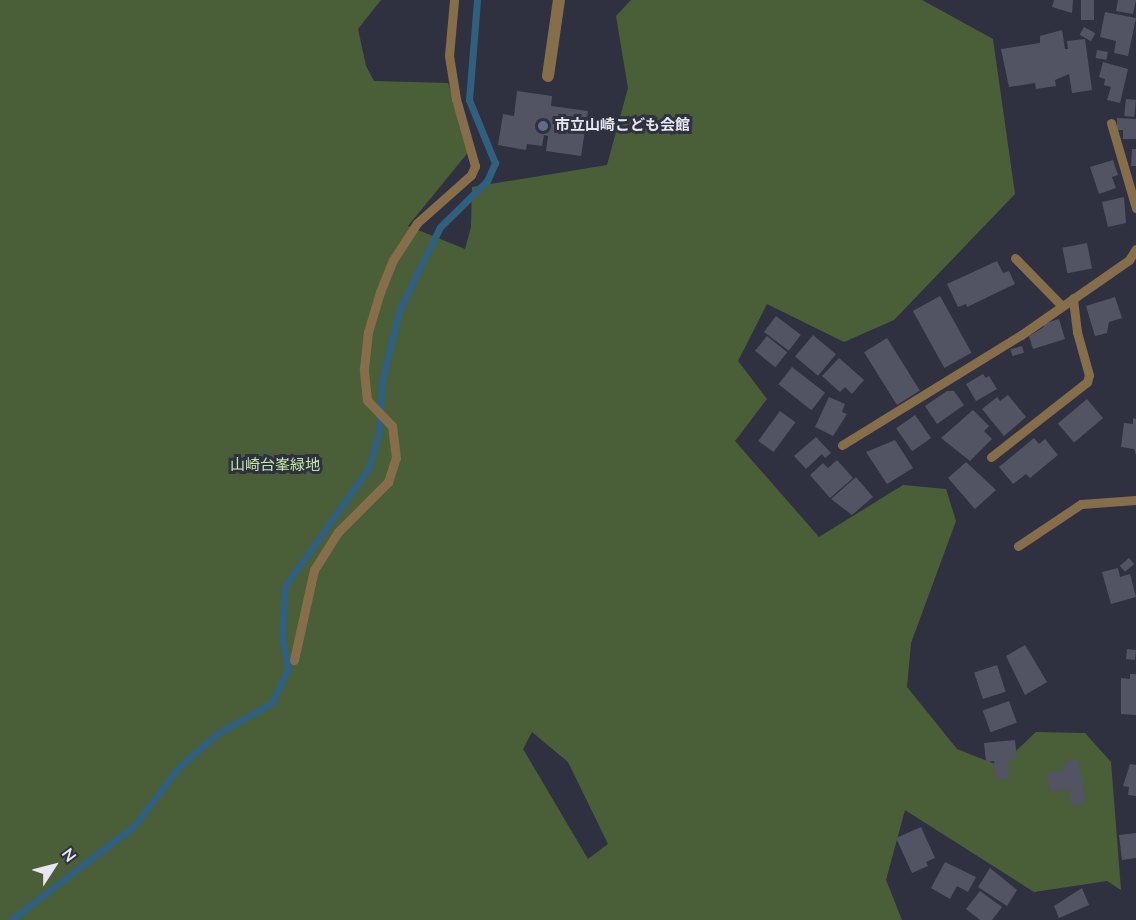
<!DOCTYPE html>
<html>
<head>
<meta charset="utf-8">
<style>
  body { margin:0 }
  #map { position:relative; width:1136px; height:920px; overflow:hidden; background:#303140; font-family:"Nunito Sans","Noto Sans JP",sans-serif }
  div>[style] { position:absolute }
  .green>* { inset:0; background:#4a5f38 }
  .stream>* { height:7px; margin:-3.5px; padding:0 3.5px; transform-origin:3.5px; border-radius:3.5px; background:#30607d }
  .building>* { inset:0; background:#525363; transform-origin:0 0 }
  .lane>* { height:9px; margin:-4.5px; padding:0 4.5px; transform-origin:4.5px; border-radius:4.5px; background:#866e4b }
  .street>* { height:12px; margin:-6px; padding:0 6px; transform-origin:6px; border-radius:6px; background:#866e4b }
  .dots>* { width:16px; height:16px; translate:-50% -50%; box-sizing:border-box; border:3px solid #303140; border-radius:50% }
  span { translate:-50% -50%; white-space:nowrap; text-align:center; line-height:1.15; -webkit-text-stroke:6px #303140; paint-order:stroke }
  .poi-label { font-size:15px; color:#e6e7f1; font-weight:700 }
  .left { translate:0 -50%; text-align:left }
  .park-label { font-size:15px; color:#c3e9a4 }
  .north { position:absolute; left:24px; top:836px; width:60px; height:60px; -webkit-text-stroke:4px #303140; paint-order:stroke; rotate:54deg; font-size:16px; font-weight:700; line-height:24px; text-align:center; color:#e6e7f1 }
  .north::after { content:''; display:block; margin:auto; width:21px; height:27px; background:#e6e7f1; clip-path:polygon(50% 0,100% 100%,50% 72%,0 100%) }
</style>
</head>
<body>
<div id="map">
  <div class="green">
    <i style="clip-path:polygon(evenodd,0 0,381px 0,358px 29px,366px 66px,374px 81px,448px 83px,470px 150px,408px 226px,465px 249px,471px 227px,472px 187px,607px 165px,628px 88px,616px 16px,631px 0,922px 0,993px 39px,1015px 194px,894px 320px,844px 342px,767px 304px,738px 361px,767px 399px,735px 441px,819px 537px,903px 485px,946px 489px,956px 521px,911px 643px,907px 687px,957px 749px,1000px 766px,1036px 732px,1085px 733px,1111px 762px,1121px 890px,1107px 881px,1034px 892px,905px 810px,886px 880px,902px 920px,0 920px,0 0,532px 732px,568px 762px,608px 844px,588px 859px,523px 749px,532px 732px)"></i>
  </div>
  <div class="stream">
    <i style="left:11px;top:920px;width:155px;rotate:-37.4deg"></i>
    <i style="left:134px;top:826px;width:74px;rotate:-52.7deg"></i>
    <i style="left:179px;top:767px;width:50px;rotate:-41deg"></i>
    <i style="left:217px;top:734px;width:63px;rotate:-29.4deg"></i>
    <i style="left:272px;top:703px;width:38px;rotate:-65deg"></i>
    <i style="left:288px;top:668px;width:32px;rotate:-101deg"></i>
    <i style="left:282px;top:637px;width:51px;rotate:-86.6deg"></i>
    <i style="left:285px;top:586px;width:145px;rotate:-54.6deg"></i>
    <i style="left:369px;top:468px;width:38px;rotate:-75deg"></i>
    <i style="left:379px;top:431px;width:50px;rotate:-86.6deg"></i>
    <i style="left:382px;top:381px;width:72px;rotate:-76.3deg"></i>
    <i style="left:399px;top:311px;width:93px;rotate:-64deg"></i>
    <i style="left:440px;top:227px;width:66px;rotate:-44.4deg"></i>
    <i style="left:487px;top:181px;width:20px;rotate:-66deg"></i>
    <i style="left:495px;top:163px;width:68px;rotate:-112.4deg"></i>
    <i style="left:469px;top:100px;width:100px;rotate:-85.4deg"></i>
  </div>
  <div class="building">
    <i style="clip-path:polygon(1054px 0,1073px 0,1072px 13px,1052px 7px)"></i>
    <i style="left:1081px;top:0;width:13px;height:20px"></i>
    <i style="clip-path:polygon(1118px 0,1136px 0,1133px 14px,1116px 11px)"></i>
    <i style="clip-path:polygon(1105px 12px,1136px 18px,1128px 56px,1114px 53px,1116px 41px,1100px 37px)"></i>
    <i style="left:1084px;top:27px;width:13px;height:9px;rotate:29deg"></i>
    <i style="clip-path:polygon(1062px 30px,1065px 49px,1068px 49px,1067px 41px,1085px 39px,1092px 90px,1072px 93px,1069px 74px,1055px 80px,1056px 86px,1036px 89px,1035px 83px,1009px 87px,1001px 49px,1040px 43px,1040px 36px)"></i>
    <i style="left:1097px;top:50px;width:11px;height:8px;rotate:10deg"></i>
    <i style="clip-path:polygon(1103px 62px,1128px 69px,1120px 103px,1107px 100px,1111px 87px,1104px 85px,1105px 79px,1099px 77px)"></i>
    <i style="clip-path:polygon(517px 91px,552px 96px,551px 106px,588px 111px,581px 156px,546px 151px,548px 136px,544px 135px,542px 146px,527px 144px,526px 150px,498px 145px,503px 114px,514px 116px)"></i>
    <i style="left:1126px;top:99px;width:10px;height:17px;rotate:6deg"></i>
    <i style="clip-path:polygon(1117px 118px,1136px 119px,1136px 139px,1123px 139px,1123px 130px,1117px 130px)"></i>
    <i style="clip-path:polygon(1132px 149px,1136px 149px,1136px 166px,1131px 166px)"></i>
    <i style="clip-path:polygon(1113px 160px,1118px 175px,1112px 177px,1116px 188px,1099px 194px,1090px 167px)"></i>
    <i style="clip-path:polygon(1124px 197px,1126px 223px,1108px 227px,1102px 202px)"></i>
    <i style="left:1087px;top:243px;width:26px;height:25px;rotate:79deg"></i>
    <i style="clip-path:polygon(997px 261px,1003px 273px,1009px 271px,1015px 284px,967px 307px,966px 304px,958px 307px,947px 284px)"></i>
    <i style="left:940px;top:296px;width:65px;height:31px;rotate:61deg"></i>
    <i style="clip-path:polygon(1115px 297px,1122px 318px,1109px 322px,1107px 333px,1095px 336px,1086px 306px)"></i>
    <i style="left:776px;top:316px;width:31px;height:20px;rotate:37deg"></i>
    <i style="clip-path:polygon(1059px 319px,1065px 339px,1033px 349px,1029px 336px,1044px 327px,1043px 324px)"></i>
    <i style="left:813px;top:335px;width:30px;height:28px;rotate:40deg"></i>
    <i style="left:767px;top:336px;width:26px;height:19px;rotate:39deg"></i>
    <i style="left:887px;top:338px;width:62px;height:27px;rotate:58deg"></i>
    <i style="left:1022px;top:346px;width:7px;height:12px;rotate:74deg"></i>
    <i style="clip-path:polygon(839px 358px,864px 380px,852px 394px,845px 387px,840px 392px,822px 376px)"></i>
    <i style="left:792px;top:367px;width:42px;height:22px;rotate:38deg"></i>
    <i style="clip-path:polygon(983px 374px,986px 378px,989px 376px,997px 389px,976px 401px,966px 384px)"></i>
    <i style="clip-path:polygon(947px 391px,954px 391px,964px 405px,937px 424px,925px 406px)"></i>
    <i style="clip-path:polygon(1008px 395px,1026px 417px,1004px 436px,982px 409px,997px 397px,1000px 401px)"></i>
    <i style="clip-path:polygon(829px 397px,845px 404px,842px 412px,847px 414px,833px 436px,815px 427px)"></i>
    <i style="left:1087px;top:399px;width:25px;height:38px;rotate:50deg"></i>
    <i style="clip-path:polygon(973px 410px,989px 426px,984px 431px,992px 439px,970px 461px,941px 438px)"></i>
    <i style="left:780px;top:411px;width:19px;height:37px;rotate:36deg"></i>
    <i style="left:915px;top:415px;width:28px;height:23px;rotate:55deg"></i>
    <i style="clip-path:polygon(1133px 418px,1136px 419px,1136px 455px,1134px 449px,1121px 447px,1124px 423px,1133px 424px)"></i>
    <i style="clip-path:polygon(816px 437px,831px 453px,825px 458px,822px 454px,806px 469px,794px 456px)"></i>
    <i style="clip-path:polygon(1034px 438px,1039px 444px,1045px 439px,1058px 455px,1030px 478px,1026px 474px,1013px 484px,999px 467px)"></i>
    <i style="clip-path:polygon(895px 440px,913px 468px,887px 484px,866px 452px)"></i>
    <i style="clip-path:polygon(837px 460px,853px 478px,830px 498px,810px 475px,823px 463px,828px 468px)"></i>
    <i style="clip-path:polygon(966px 462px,996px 490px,975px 509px,948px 478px)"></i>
    <i style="clip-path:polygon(856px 477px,873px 497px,852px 515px,831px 499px)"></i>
    <i style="left:1129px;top:558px;width:8px;height:12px;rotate:50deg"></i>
    <i style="clip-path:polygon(1118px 568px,1120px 577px,1130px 574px,1136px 597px,1111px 604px,1102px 572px)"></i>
    <i style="clip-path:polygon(1025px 645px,1047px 682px,1025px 695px,1006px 656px)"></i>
    <i style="left:1127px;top:649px;width:9px;height:10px;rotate:6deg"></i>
    <i style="left:997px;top:665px;width:28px;height:24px;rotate:72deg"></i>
    <i style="clip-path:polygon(1130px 674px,1136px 674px,1136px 715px,1121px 714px,1121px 678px,1130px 679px)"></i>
    <i style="left:1009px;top:701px;width:23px;height:28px;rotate:70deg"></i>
    <i style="clip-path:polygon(1015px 740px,1017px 759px,1008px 759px,1010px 778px,996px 779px,994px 761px,986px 762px,984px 743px)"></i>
    <i style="clip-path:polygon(1078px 759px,1086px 803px,1071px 806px,1068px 789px,1050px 792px,1046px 773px,1066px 770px,1064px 762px)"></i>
    <i style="clip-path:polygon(1130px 764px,1136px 765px,1136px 796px,1128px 795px,1129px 787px,1123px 786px)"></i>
    <i style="clip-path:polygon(921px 827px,935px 858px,926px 862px,928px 866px,912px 873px,896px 838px)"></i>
    <i style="clip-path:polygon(1136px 833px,1136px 858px,1122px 860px,1119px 835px)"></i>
    <i style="clip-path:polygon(945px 862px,976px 877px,968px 892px,957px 886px,950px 899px,931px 888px)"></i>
    <i style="clip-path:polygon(990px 868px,1017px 890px,1007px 906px,978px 887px)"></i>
    <i style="clip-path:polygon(1082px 888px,1089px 905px,1059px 918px,1054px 906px)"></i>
    <i style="clip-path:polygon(980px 891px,1002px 907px,992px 920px,980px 920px,966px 909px)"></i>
  </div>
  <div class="lane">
    <i style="left:1111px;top:123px;width:89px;rotate:73.6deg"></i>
    <i style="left:1015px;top:258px;width:67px;rotate:45.6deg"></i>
    <i style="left:842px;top:445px;width:210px;rotate:-31.6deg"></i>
    <i style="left:1021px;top:335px;width:131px;rotate:-34.8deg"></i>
    <i style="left:1129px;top:260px;width:13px;rotate:-58deg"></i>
    <i style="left:991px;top:457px;width:122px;rotate:-38deg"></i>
    <i style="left:1087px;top:382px;width:7px;rotate:-74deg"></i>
    <i style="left:1089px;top:375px;width:45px;rotate:-105.6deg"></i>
    <i style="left:1077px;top:332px;width:34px;rotate:-97deg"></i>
    <i style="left:1018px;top:546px;width:76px;rotate:-33.7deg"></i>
    <i style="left:1081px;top:504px;width:55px;rotate:-4.2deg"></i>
    <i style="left:294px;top:660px;width:92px;rotate:-77.5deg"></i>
    <i style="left:314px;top:570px;width:45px;rotate:-57.7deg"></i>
    <i style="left:338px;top:532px;width:71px;rotate:-45deg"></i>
    <i style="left:388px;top:482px;width:25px;rotate:-72deg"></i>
    <i style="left:396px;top:458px;width:32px;rotate:-97deg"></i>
    <i style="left:392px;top:426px;width:36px;rotate:-134deg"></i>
    <i style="left:367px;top:400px;width:31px;rotate:-96deg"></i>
    <i style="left:364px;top:369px;width:37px;rotate:-84deg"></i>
    <i style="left:368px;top:332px;width:42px;rotate:-73.3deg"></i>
    <i style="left:380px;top:292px;width:35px;rotate:-68deg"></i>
    <i style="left:393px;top:260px;width:44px;rotate:-57deg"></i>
    <i style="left:417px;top:223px;width:72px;rotate:-41.6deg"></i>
    <i style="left:471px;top:175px;width:10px;rotate:-66deg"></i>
    <i style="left:475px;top:166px;width:70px;rotate:-105.8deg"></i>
    <i style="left:456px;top:99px;width:44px;rotate:-99.2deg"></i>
    <i style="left:449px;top:56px;width:56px;rotate:-84.9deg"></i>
  </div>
  <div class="street">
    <i style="left:548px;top:76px;width:77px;rotate:-81.8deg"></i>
  </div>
  <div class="dots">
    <i style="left:543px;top:126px;background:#5c6f8a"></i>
  </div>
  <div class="poi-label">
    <span class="left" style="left:555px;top:126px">市立山崎こども会館</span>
  </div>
  <div class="park-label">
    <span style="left:275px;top:466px">山崎台峯緑地</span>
  </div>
  <div class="north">N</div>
</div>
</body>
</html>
